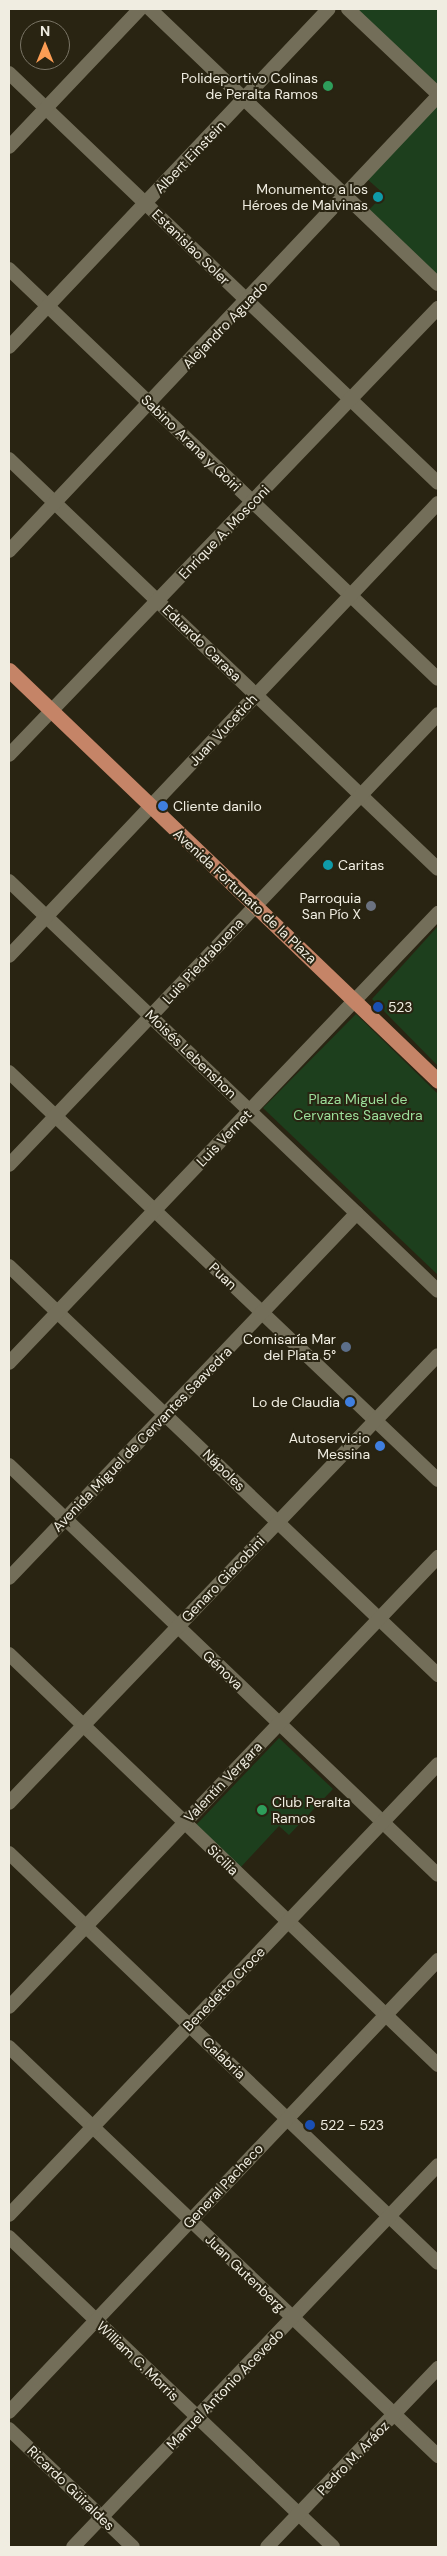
<!DOCTYPE html>
<html>
<head>
<meta charset="utf-8">
<style>
  body { margin:0 }
  #map { position:relative; width:447px; height:2556px; overflow:hidden; background:#292412; font-family:"DM Sans",sans-serif }
  div>[style] { position:absolute }
  .green>* { inset:0; background:#1d3f1d }
  .minor>* { height:14px; margin:-7px; padding:0 7px; transform-origin:7px; border-radius:7px; background:#736e59 }
  .major>* { height:15px; margin:-7.5px; padding:0 7.5px; transform-origin:7.5px; border-radius:7.5px; background:#c58467 }
  .dots>* { width:14px; height:14px; translate:-50% -50%; box-sizing:border-box; border:2px solid #292412; border-radius:50% }
  span { translate:-50% -50%; white-space:nowrap; text-align:center; line-height:1.15; -webkit-text-stroke:4px #292412; paint-order:stroke }
  .poi-label { font-size:14px; color:#f0ede1 }
  .right { translate:-100% -50%; text-align:right }
  .left { translate:0 -50%; text-align:left }
  .street-label { font-size:14px; color:#f0ede1 }
  .park-label { font-size:14px; color:#9cde9a }
  .frame { position:absolute; inset:0; border:10px solid #f0ede1; pointer-events:none }
  .north { position:absolute; left:20px; top:20px; width:50px; height:50px; box-sizing:border-box; background:#292412; border:1px solid #797465; border-radius:50%; rotate:0deg; font-size:14px; font-weight:700; line-height:20px; text-align:center; color:#f0ede1 }
  .north::after { content:''; display:block; margin:auto; width:18px; height:22px; background:#fc9d54; clip-path:polygon(50% 0,100% 100%,50% 72%,0 100%) }
</style>
</head>
<body>
<div id="map">
  <div class="green">
    <i style="clip-path:polygon(354px 9px,438px 9px,438px 85px)"></i>
    <i style="clip-path:polygon(438px 105px,438px 276px,368px 211px,384px 194px,366px 178px)"></i>
    <i style="clip-path:polygon(438px 926px,438px 1066px,372px 999px)"></i>
    <i style="clip-path:polygon(356px 1014px,438px 1094px,438px 1275px,263px 1108px)"></i>
    <i style="clip-path:polygon(279px 1738px,333px 1789px,289px 1835px,279px 1826px,240px 1868px,195px 1826px)"></i>
  </div>
  <div class="minor">
    <i style="left:150px;top:9px;width:398px;rotate:43.7deg"></i>
    <i style="left:348px;top:9px;width:124px;rotate:43.4deg"></i>
    <i style="left:9px;top:73px;width:593px;rotate:43.7deg"></i>
    <i style="left:9px;top:147px;width:190px;rotate:-46.5deg"></i>
    <i style="left:9px;top:269px;width:593px;rotate:43.7deg"></i>
    <i style="left:9px;top:347px;width:465px;rotate:-46.6deg"></i>
    <i style="left:9px;top:459px;width:593px;rotate:43.7deg"></i>
    <i style="left:9px;top:551px;width:625px;rotate:-46.68deg"></i>
    <i style="left:9px;top:755px;width:620px;rotate:-46.18deg"></i>
    <i style="left:9px;top:881px;width:593px;rotate:43.7deg"></i>
    <i style="left:9px;top:956px;width:624px;rotate:-46.56deg"></i>
    <i style="left:9px;top:1072px;width:592px;rotate:43.56deg"></i>
    <i style="left:9px;top:1165px;width:622px;rotate:-46.43deg"></i>
    <i style="left:9px;top:1266px;width:593px;rotate:43.63deg"></i>
    <i style="left:9px;top:1363px;width:622px;rotate:-46.37deg"></i>
    <i style="left:9px;top:1465px;width:593px;rotate:43.7deg"></i>
    <i style="left:9px;top:1578px;width:504px;rotate:-46.37deg"></i>
    <i style="left:9px;top:1654px;width:594px;rotate:43.77deg"></i>
    <i style="left:9px;top:1803px;width:620px;rotate:-46.24deg"></i>
    <i style="left:9px;top:1853px;width:593px;rotate:43.7deg"></i>
    <i style="left:9px;top:2007px;width:622px;rotate:-46.37deg"></i>
    <i style="left:9px;top:2047px;width:593px;rotate:43.63deg"></i>
    <i style="left:9px;top:2215px;width:622px;rotate:-46.43deg"></i>
    <i style="left:9px;top:2237px;width:448px;rotate:43.7deg"></i>
    <i style="left:9px;top:2412px;width:623px;rotate:-46.5deg"></i>
    <i style="left:9px;top:2429px;width:171px;rotate:43.6deg"></i>
    <i style="left:73px;top:2547px;width:528px;rotate:-46.3deg"></i>
    <i style="left:267px;top:2547px;width:248px;rotate:-46.3deg"></i>
  </div>
  <div class="major">
    <i style="left:9px;top:670px;width:594px;rotate:43.77deg"></i>
  </div>
  <div class="dots">
    <i style="left:328px;top:86px;background:#2e9e5b"></i>
    <i style="left:378px;top:197px;background:#0f9aa8"></i>
    <i style="left:163px;top:806px;background:#3f7fe0"></i>
    <i style="left:328px;top:865px;background:#0f9aa8"></i>
    <i style="left:371px;top:906px;background:#6b7280"></i>
    <i style="left:378px;top:1007px;background:#1a4fb4"></i>
    <i style="left:346px;top:1347px;background:#5c6f8a"></i>
    <i style="left:350px;top:1402px;background:#3f7fe0"></i>
    <i style="left:380px;top:1446px;background:#3f7fe0"></i>
    <i style="left:262px;top:1810px;background:#2e9e5b"></i>
    <i style="left:310px;top:2125px;background:#1a4fb4"></i>
  </div>
  <div class="poi-label">
    <span class="right" style="left:318px;top:86px">Polideportivo Colinas<br>de Peralta Ramos</span>
    <span class="right" style="left:368px;top:197px">Monumento a los<br>Héroes de Malvinas</span>
    <span class="left" style="left:173px;top:806px">Cliente danilo</span>
    <span class="left" style="left:338px;top:865px">Caritas</span>
    <span class="right" style="left:361px;top:906px">Parroquia<br>San Pío X</span>
    <span class="left" style="left:388px;top:1007px">523</span>
    <span class="right" style="left:336px;top:1347px">Comisaría Mar<br>del Plata 5°</span>
    <span class="right" style="left:340px;top:1402px">Lo de Claudia</span>
    <span class="right" style="left:370px;top:1446px">Autoservicio<br>Messina</span>
    <span class="left" style="left:272px;top:1810px">Club Peralta<br>Ramos</span>
    <span class="left" style="left:320px;top:2125px">522 - 523</span>
  </div>
  <div class="street-label">
    <span style="left:190px;top:157px;rotate:-46deg">Albert Einstein</span>
    <span style="left:191px;top:247px;rotate:44deg">Estanislao Soler</span>
    <span style="left:225px;top:325px;rotate:-46deg">Alejandro Aguado</span>
    <span style="left:191px;top:443px;rotate:44deg">Sabino Arana y Goiri</span>
    <span style="left:224px;top:532px;rotate:-46deg">Enrique A. Mosconi</span>
    <span style="left:202px;top:643px;rotate:44deg">Eduardo Carasa</span>
    <span style="left:223px;top:730px;rotate:-47deg">Juan Vucetich</span>
    <span style="left:245px;top:896px;rotate:43deg">Avenida Fortunato de la Plaza</span>
    <span style="left:203px;top:961px;rotate:-47deg">Luis Piedrabuena</span>
    <span style="left:191px;top:1054px;rotate:44deg">Moisés Lebenshon</span>
    <span style="left:224px;top:1138px;rotate:-46deg">Luis Vernet</span>
    <span style="left:223px;top:1276px;rotate:44deg">Puan</span>
    <span style="left:142px;top:1439px;rotate:-46deg">Avenida Miguel de Cervantes Saavedra</span>
    <span style="left:224px;top:1470px;rotate:44deg">Nápoles</span>
    <span style="left:223px;top:1579px;rotate:-46deg">Genaro Giacobini</span>
    <span style="left:223px;top:1670px;rotate:44deg">Génova</span>
    <span style="left:223px;top:1782px;rotate:-46deg">Valentín Vergara</span>
    <span style="left:223px;top:1860px;rotate:44deg">Sicilia</span>
    <span style="left:224px;top:1989px;rotate:-46deg">Benedetto Croce</span>
    <span style="left:224px;top:2058px;rotate:44deg">Calabria</span>
    <span style="left:223px;top:2186px;rotate:-47deg">General Pacheco</span>
    <span style="left:245px;top:2273px;rotate:44deg">Juan Gutenberg</span>
    <span style="left:138px;top:2361px;rotate:44deg">William C. Morris</span>
    <span style="left:225px;top:2389px;rotate:-46deg">Manuel Antonio Acevedo</span>
    <span style="left:353px;top:2458px;rotate:-46deg">Pedro M. Aráoz</span>
    <span style="left:71px;top:2488px;rotate:44deg">Ricardo Güiraldes</span>
  </div>
  <div class="park-label">
    <span style="left:358px;top:1107px">Plaza Miguel de<br>Cervantes Saavedra</span>
  </div>
  <div class="frame"></div>
  <div class="north">N</div>
</div>
</body>
</html>
